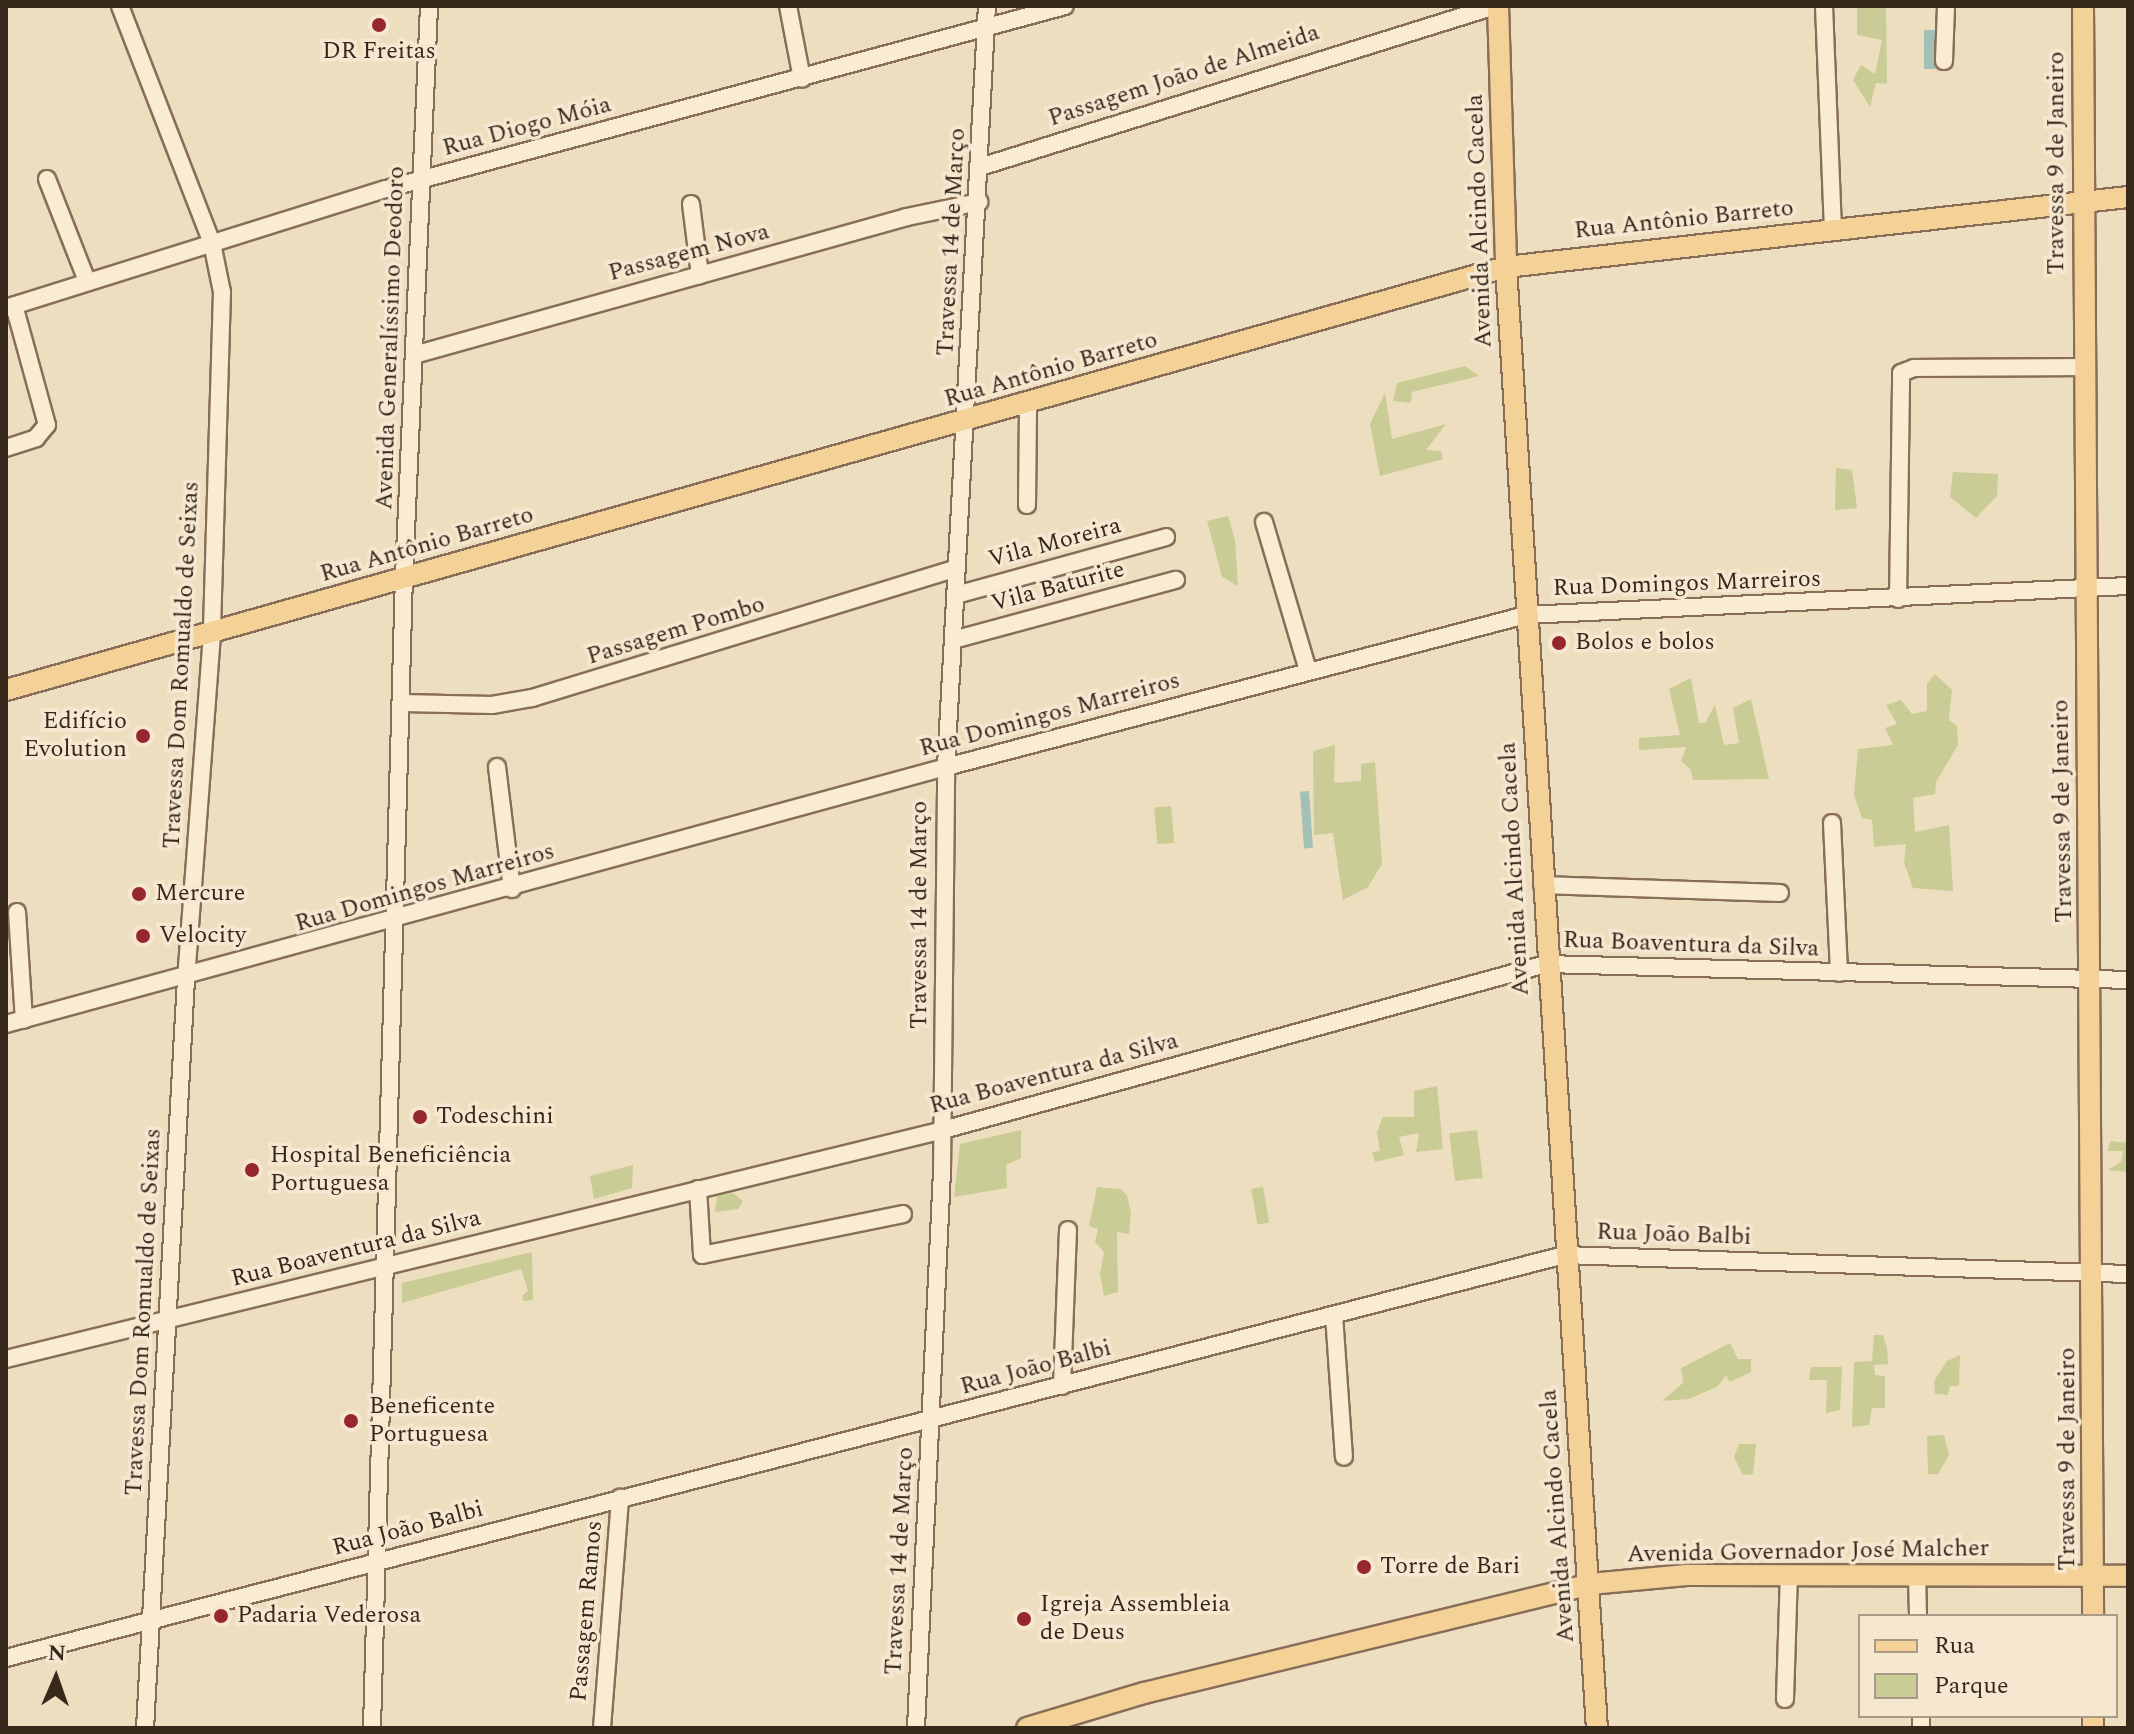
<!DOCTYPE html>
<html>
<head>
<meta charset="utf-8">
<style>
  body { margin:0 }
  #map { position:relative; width:2134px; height:1734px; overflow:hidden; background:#eedec0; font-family:Spectral,serif }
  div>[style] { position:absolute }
  .green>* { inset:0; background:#c9cc94; transform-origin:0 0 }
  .water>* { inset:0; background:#a3c0b6; transform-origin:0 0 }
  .roads { filter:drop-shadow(2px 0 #886e58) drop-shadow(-2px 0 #886e58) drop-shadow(0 2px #886e58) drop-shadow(0 -2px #886e58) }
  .minor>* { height:16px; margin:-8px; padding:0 8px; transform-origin:8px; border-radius:8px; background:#f9ecd3 }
  .major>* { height:20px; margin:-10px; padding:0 10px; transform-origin:10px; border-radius:10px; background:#f3d197 }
  .dots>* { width:22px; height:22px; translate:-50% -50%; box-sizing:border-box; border:4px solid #f6e8d0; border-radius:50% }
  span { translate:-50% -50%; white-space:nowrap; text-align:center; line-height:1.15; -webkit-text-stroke:7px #f6e8d0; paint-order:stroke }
  .poi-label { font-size:24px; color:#37281c }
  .left { translate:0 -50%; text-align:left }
  .right { translate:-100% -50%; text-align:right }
  .street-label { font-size:24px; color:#37281c }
  .frame { position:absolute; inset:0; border:8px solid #37281c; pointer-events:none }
  .legend { position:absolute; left:1858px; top:1614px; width:260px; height:104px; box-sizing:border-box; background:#f6e8d0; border:2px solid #aa9b88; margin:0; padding:10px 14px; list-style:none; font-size:24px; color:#37281c }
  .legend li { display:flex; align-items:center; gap:16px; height:40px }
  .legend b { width:40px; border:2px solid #aa9b88 }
  .north { position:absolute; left:16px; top:1638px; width:80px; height:80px; -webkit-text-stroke:6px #f6e8d0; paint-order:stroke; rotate:2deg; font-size:22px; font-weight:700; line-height:32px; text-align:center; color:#37281c }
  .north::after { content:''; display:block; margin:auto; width:28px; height:36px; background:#37281c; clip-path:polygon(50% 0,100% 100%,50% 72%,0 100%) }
</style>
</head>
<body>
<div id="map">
  <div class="green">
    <i style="clip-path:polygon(1857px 6px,1886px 6px,1887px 84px,1876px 83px,1870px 107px,1853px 80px,1861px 65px,1875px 74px,1882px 40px,1857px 35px)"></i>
    <i style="clip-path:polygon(1465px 366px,1479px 376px,1412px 392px,1411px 403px,1393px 401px,1397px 383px)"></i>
    <i style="clip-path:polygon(1385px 393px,1392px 439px,1446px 424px,1426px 450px,1441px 451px,1443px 459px,1380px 476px,1370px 424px)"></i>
    <i style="clip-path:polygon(1836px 468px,1852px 470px,1857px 508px,1835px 510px)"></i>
    <i style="clip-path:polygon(1953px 472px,1998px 474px,1997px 496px,1976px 518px,1950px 497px)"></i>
    <i style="clip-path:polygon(1228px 516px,1235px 540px,1238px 586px,1222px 577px,1207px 521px)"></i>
    <i style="clip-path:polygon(1935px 674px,1952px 690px,1949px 720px,1957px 726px,1958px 745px,1936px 782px,1935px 794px,1913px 798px,1915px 832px,1949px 825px,1953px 891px,1913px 888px,1904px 863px,1906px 844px,1874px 847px,1872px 820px,1862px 818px,1854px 795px,1858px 749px,1893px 745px,1885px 728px,1897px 724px,1886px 705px,1901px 700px,1912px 714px,1927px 711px,1927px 684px)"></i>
    <i style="clip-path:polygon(1691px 678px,1699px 723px,1705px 723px,1715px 705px,1724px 745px,1739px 743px,1733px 708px,1751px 699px,1769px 779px,1693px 780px,1691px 770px,1681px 761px,1686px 747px,1639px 750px,1639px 738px,1680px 735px,1669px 689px)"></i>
    <i style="clip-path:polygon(1335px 745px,1334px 783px,1361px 781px,1361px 764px,1375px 762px,1382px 864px,1368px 887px,1343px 900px,1333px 833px,1314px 835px,1313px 751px)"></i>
    <i style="left:1171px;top:806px;width:37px;height:17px;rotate:85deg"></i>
    <i style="clip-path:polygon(1437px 1086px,1443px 1149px,1416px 1152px,1419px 1133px,1399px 1137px,1404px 1155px,1375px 1162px,1372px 1152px,1380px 1151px,1377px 1132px,1383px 1117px,1414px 1117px,1414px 1091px)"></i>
    <i style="clip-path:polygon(1021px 1130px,1021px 1158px,1006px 1165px,1007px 1188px,954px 1197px,960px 1144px)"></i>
    <i style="left:1477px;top:1130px;width:48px;height:28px;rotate:83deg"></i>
    <i style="clip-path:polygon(2111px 1141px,2128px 1143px,2128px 1172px,2108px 1170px,2121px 1162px,2123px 1151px,2107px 1151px)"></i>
    <i style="clip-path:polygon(633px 1165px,632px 1188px,594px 1199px,590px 1176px)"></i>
    <i style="clip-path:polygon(1097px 1187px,1120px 1189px,1127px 1195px,1131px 1213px,1129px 1234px,1117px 1232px,1118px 1292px,1104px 1296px,1100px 1274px,1104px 1252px,1095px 1242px,1098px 1229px,1089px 1226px)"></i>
    <i style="left:1263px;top:1187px;width:36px;height:12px;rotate:80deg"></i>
    <i style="clip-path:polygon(733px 1193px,743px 1201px,738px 1209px,715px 1212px,717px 1196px)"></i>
    <i style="clip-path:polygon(532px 1252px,533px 1300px,524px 1301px,522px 1296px,528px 1291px,521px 1269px,402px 1303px,402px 1283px)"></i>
    <i style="clip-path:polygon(1874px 1335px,1883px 1335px,1887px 1348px,1888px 1364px,1874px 1365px,1875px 1375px,1885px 1376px,1885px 1408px,1872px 1408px,1869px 1425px,1852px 1427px,1854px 1362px,1872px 1361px)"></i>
    <i style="clip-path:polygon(1730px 1343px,1738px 1359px,1751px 1359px,1751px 1372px,1730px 1382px,1726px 1375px,1718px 1386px,1689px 1399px,1662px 1401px,1683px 1383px,1681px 1368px)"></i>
    <i style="clip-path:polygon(1960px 1355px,1959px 1386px,1950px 1386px,1948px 1395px,1935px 1394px,1934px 1381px,1947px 1361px)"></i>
    <i style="clip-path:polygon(1811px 1367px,1842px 1367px,1840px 1410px,1826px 1413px,1827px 1380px,1809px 1380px)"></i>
    <i style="clip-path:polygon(1944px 1435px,1949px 1455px,1938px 1474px,1928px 1474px,1927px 1436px)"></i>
    <i style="clip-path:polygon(1739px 1444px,1756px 1444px,1753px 1474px,1743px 1475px,1734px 1457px)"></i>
  </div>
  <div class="water">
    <i style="left:1935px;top:30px;width:39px;height:11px;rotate:90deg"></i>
    <i style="left:1309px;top:791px;width:57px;height:9px;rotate:86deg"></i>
  </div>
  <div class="roads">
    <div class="minor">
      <i style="left:120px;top:6px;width:254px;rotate:68.8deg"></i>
      <i style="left:212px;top:243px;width:50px;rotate:78.5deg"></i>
      <i style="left:222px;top:292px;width:342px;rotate:91.7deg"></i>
      <i style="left:212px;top:634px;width:346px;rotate:94.3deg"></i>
      <i style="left:186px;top:979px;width:750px;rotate:93.13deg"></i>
      <i style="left:788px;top:6px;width:74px;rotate:79.1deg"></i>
      <i style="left:1824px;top:6px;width:224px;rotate:87.7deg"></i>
      <i style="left:1944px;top:61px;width:55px;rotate:-87.9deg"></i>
      <i style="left:980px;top:167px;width:540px;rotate:-17.36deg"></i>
      <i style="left:47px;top:179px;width:110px;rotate:68.6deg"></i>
      <i style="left:691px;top:204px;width:72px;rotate:82.8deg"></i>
      <i style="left:6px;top:308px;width:398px;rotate:-17.4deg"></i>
      <i style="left:386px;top:189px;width:703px;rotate:-15.08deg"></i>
      <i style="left:414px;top:355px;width:512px;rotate:-15.64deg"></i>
      <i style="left:907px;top:217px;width:74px;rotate:-11.8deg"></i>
      <i style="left:6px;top:448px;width:32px;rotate:-18deg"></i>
      <i style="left:36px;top:438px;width:17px;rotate:-50deg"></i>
      <i style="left:47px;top:425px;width:124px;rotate:-105.4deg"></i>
      <i style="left:1027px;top:505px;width:101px;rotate:-89.4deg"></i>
      <i style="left:1264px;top:522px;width:155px;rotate:73.5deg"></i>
      <i style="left:956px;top:595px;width:218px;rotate:-15.4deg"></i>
      <i style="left:1898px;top:599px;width:226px;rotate:-89.2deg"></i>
      <i style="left:1901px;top:373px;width:14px;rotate:-21deg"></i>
      <i style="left:1914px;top:368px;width:171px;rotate:-0.3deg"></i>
      <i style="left:953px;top:640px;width:231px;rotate:-15.1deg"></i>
      <i style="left:403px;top:703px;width:89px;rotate:1.3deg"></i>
      <i style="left:492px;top:705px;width:41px;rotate:-9.9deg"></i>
      <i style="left:532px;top:698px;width:444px;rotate:-17deg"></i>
      <i style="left:497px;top:767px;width:123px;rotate:83deg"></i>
      <i style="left:1832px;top:823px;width:150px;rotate:87.3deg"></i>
      <i style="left:1542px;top:885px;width:238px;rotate:1.9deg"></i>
      <i style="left:17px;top:912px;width:108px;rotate:86.3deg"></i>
      <i style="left:6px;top:1024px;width:974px;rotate:-15.29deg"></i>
      <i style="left:946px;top:767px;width:600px;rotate:-14.69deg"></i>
      <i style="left:1526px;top:615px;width:603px;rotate:-2.76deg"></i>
      <i style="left:698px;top:1189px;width:66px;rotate:86.5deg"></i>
      <i style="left:702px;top:1255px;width:205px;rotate:-11.5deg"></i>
      <i style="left:1334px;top:1315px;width:142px;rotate:86deg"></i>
      <i style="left:6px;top:1359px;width:965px;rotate:-13.73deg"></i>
      <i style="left:943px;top:1130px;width:625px;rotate:-15.39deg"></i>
      <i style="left:1546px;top:964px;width:582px;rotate:1.57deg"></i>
      <i style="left:1062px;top:1386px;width:156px;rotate:-87.8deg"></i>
      <i style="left:1917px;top:1574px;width:42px;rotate:88.6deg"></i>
      <i style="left:6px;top:1658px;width:1609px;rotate:-14.5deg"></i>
      <i style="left:1564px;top:1255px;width:564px;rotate:1.93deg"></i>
      <i style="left:1785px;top:1699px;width:124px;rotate:-88.2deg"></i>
      <i style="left:1921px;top:1716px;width:12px;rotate:90deg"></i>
      <i style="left:372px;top:1728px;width:1151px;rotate:-88.41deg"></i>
      <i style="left:404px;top:577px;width:572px;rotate:-87.49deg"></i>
      <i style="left:602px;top:1728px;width:231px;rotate:-85.5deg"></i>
      <i style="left:916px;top:1728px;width:558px;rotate:-87.33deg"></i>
      <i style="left:942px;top:1171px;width:404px;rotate:-89.4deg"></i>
      <i style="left:946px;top:767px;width:762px;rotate:-86.92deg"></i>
    </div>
    <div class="major">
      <i style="left:1498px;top:6px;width:261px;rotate:88.2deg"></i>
      <i style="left:1506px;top:267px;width:1464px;rotate:86.44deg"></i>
      <i style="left:2083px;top:6px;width:1610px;rotate:89.64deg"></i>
      <i style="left:6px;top:690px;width:1559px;rotate:-15.75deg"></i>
      <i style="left:1506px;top:267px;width:626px;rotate:-6.42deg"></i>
      <i style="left:1027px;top:1728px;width:122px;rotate:-16.7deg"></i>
      <i style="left:1144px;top:1693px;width:459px;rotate:-13.7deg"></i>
      <i style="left:1590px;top:1584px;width:97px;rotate:-5.3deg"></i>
      <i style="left:1687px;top:1575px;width:441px;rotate:0.1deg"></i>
      <i style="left:2093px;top:1728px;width:12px;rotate:-90deg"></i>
    </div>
  </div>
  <div class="dots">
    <i style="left:379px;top:25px;background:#97272f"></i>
    <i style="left:1559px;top:643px;background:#97272f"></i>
    <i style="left:143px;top:736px;background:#97272f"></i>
    <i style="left:139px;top:894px;background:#97272f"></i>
    <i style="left:143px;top:936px;background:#97272f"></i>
    <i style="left:420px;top:1117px;background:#97272f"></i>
    <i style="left:252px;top:1170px;background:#97272f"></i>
    <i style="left:351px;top:1421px;background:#97272f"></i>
    <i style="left:1364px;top:1567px;background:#97272f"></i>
    <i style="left:221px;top:1616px;background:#97272f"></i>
    <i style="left:1024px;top:1619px;background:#97272f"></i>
  </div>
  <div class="poi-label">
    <span style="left:379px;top:52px">DR Freitas</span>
    <span class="left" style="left:1575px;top:643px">Bolos e bolos</span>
    <span class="right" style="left:127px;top:736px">Edifício<br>Evolution</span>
    <span class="left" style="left:155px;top:894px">Mercure</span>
    <span class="left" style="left:159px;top:936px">Velocity</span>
    <span class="left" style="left:436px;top:1117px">Todeschini</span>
    <span class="left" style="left:270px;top:1170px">Hospital Beneficiência<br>Portuguesa</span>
    <span class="left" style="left:369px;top:1421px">Beneficente<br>Portuguesa</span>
    <span class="left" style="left:1380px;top:1567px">Torre de Bari</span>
    <span class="left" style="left:1040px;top:1619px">Igreja Assembleia<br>de Deus</span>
    <span class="left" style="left:237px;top:1616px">Padaria Vederosa</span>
  </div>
  <div class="street-label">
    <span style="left:1184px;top:76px;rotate:-18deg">Passagem João de Almeida</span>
    <span style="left:527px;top:127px;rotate:-15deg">Rua Diogo Móia</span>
    <span style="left:2057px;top:163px;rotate:-90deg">Travessa 9 de Janeiro</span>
    <span style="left:1684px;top:220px;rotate:-6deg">Rua Antônio Barreto</span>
    <span style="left:1480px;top:221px;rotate:-92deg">Avenida Alcindo Cacela</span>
    <span style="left:952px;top:242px;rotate:-87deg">Travessa 14 de Março</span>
    <span style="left:689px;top:253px;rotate:-15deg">Passagem Nova</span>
    <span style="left:391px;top:338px;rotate:-88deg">Avenida Generalíssimo Deodoro</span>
    <span style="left:1051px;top:370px;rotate:-16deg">Rua Antônio Barreto</span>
    <span style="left:1055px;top:543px;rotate:-15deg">Vila Moreira</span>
    <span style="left:427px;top:545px;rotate:-16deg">Rua Antônio Barreto</span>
    <span style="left:1687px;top:584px;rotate:-2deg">Rua Domingos Marreiros</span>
    <span style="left:1058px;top:587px;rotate:-15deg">Vila Baturite</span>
    <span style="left:676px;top:631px;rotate:-17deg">Passagem Pombo</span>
    <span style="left:182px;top:665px;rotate:-87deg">Travessa Dom Romualdo de Seixas</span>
    <span style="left:1050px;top:715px;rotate:-15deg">Rua Domingos Marreiros</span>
    <span style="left:2063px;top:811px;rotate:-91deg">Travessa 9 de Janeiro</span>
    <span style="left:1515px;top:869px;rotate:-93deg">Avenida Alcindo Cacela</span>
    <span style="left:425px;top:888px;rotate:-16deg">Rua Domingos Marreiros</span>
    <span style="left:920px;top:915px;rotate:-90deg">Travessa 14 de Março</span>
    <span style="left:1691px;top:945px;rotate:2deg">Rua Boaventura da Silva</span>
    <span style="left:1054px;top:1074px;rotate:-15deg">Rua Boaventura da Silva</span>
    <span style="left:1674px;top:1235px;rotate:2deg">Rua João Balbi</span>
    <span style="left:356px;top:1249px;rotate:-14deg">Rua Boaventura da Silva</span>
    <span style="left:144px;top:1312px;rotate:-87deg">Travessa Dom Romualdo de Seixas</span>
    <span style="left:1036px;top:1368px;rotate:-15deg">Rua João Balbi</span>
    <span style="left:2068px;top:1459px;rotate:-90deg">Travessa 9 de Janeiro</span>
    <span style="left:1558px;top:1516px;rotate:-94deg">Avenida Alcindo Cacela</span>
    <span style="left:408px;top:1529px;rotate:-15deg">Rua João Balbi</span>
    <span style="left:1808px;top:1552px;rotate:-1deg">Avenida Governador José Malcher</span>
    <span style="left:900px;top:1561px;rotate:-87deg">Travessa 14 de Março</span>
    <span style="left:587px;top:1611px;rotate:-85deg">Passagem Ramos</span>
  </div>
  <div class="frame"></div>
  <ul class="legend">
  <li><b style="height:10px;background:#f3d197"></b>Rua</li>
  <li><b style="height:22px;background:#c9cc94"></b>Parque</li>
  </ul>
  <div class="north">N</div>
</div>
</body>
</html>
